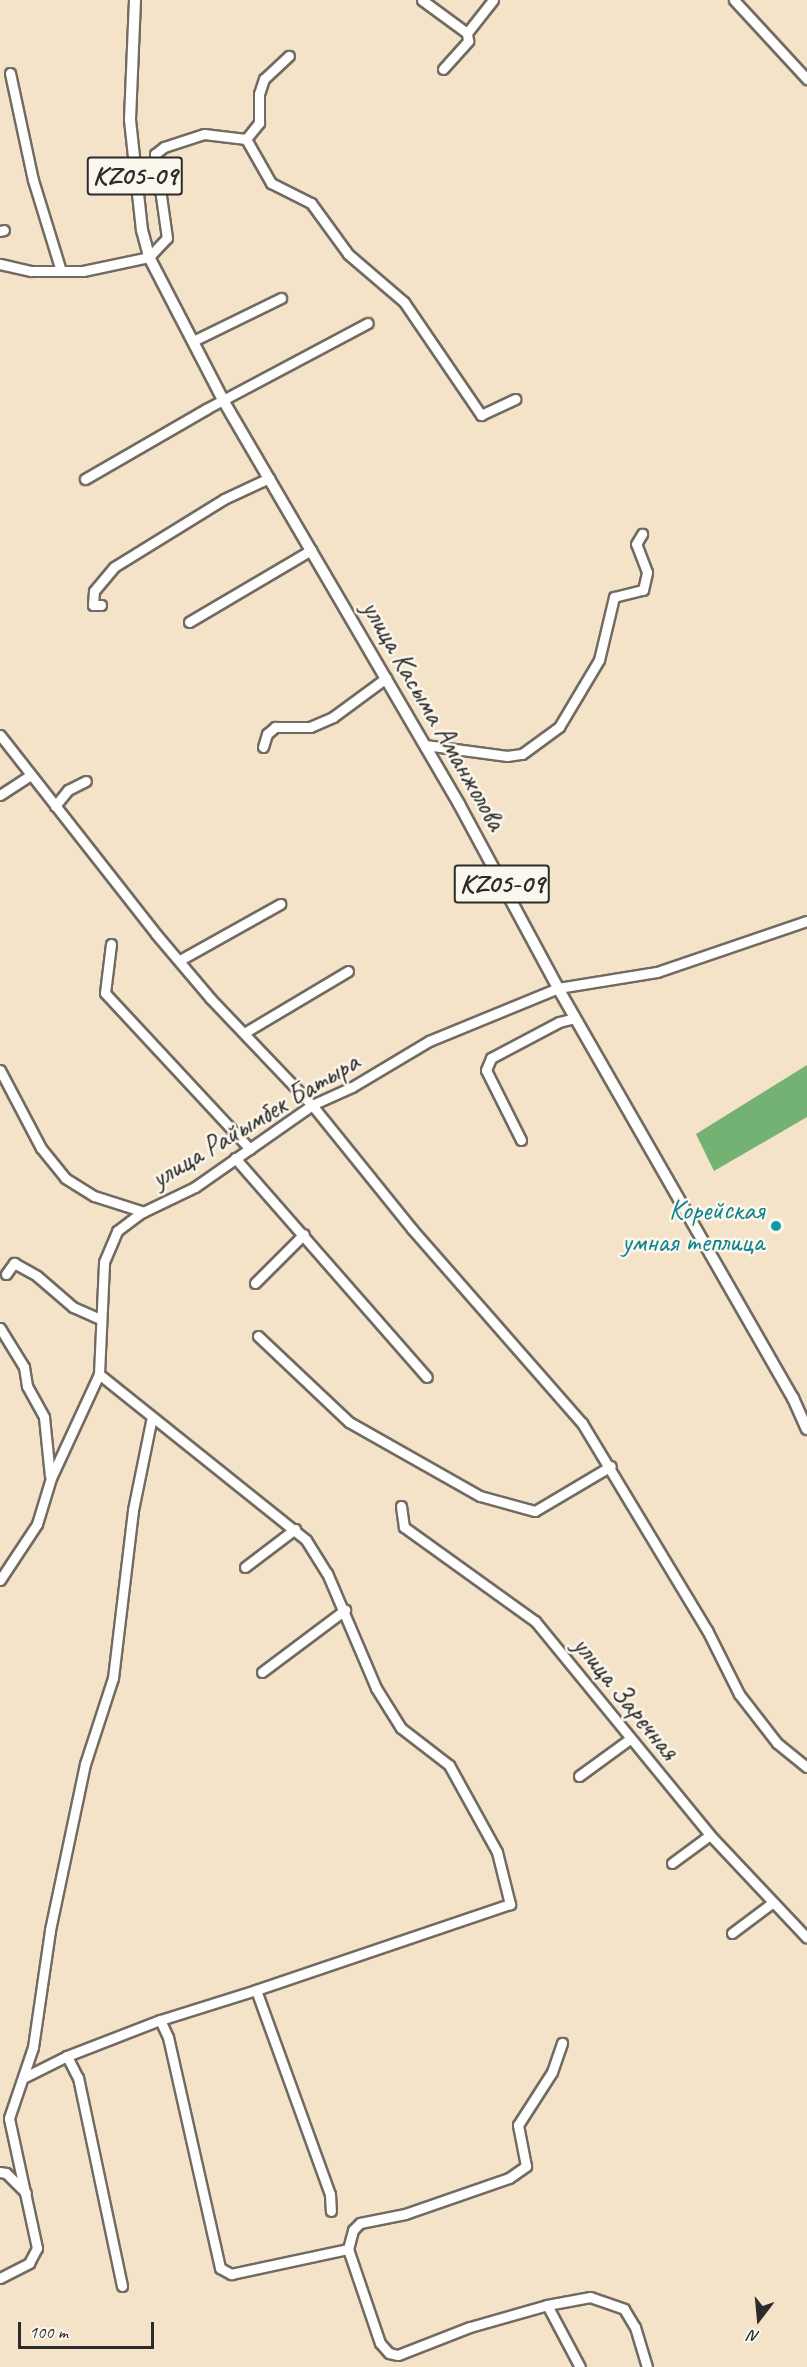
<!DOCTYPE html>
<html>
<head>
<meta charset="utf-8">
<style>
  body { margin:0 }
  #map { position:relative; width:807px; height:2367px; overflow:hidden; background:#f4e3c8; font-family:Caveat,sans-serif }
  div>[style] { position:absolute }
  .forest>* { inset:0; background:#74b274 }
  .roads { filter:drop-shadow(2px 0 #716b62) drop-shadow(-2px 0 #716b62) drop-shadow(0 2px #716b62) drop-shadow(0 -2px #716b62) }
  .minor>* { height:9px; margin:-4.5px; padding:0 4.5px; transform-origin:4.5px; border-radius:4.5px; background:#fff }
  .major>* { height:10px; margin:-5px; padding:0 5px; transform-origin:5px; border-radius:5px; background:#fff }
  .dots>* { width:16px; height:16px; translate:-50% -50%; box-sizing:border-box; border:3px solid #fbf7ec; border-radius:50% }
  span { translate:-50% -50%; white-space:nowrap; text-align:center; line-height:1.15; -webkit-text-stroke:5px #fbf7ec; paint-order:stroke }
  .shield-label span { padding:2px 4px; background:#fbf7ec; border:2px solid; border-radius:4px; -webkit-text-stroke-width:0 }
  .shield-label { font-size:27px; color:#2b2b2b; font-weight:700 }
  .street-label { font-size:28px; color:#2b2b2b }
  .culture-label { font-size:28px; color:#0d838f }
  .right { translate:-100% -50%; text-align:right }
  .north { position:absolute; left:729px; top:2289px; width:60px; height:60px; -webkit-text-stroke:4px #fbf7ec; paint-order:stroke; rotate:196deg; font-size:16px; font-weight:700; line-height:24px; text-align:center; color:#2b2b2b }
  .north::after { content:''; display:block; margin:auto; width:21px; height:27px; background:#2b2b2b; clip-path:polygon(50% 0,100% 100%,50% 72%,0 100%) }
  .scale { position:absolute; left:18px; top:2322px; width:136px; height:27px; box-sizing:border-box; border:3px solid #2b2b2b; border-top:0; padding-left:8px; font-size:18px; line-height:21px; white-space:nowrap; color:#2b2b2b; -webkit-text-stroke:4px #fbf7ec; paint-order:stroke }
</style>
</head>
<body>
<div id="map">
  <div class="forest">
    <i style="clip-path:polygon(807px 1065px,807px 1117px,714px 1171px,696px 1134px)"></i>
  </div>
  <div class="roads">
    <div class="minor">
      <i style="left:422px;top:0;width:56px;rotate:36.3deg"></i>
      <i style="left:467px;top:33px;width:42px;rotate:-51.8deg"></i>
      <i style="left:734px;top:0;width:108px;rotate:47.3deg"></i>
      <i style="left:443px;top:69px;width:38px;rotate:-48deg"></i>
      <i style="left:468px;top:41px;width:8px;rotate:-97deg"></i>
      <i style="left:10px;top:73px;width:109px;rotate:77.9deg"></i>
      <i style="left:33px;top:180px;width:95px;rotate:72.9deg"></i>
      <i style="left:246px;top:139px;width:21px;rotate:-51deg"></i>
      <i style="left:259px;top:123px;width:29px;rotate:-90deg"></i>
      <i style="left:259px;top:94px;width:16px;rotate:-72deg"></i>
      <i style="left:264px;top:79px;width:34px;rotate:-43deg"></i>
      <i style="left:0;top:231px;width:4px;rotate:-14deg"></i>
      <i style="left:0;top:264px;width:32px;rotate:13deg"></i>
      <i style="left:31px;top:271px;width:52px"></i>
      <i style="left:83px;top:271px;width:67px;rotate:-12deg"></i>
      <i style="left:149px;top:257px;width:26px;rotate:-47deg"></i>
      <i style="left:167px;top:238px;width:85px;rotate:-98.1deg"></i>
      <i style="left:155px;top:154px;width:11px;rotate:-38deg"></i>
      <i style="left:164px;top:147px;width:42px;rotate:-18deg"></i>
      <i style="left:204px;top:134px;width:42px;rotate:6.8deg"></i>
      <i style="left:246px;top:139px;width:51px;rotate:60.4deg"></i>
      <i style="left:271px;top:183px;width:45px;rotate:26.6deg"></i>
      <i style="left:311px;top:203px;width:63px;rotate:54deg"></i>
      <i style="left:348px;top:254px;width:74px;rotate:40.6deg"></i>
      <i style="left:404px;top:302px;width:137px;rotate:55.7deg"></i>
      <i style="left:481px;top:415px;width:38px;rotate:-25deg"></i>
      <i style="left:193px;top:341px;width:98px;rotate:-26deg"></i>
      <i style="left:85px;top:479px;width:140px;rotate:-30deg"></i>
      <i style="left:206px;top:409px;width:183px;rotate:-28deg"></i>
      <i style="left:101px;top:605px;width:8px;rotate:180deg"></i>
      <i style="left:93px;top:605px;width:14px;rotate:-86deg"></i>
      <i style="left:94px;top:591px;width:31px;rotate:-50deg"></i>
      <i style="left:114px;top:567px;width:129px;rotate:-31.7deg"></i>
      <i style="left:224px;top:499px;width:50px;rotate:-25deg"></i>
      <i style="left:189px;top:622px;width:142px;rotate:-30.5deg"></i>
      <i style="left:0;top:735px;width:253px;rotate:51.9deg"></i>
      <i style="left:156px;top:934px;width:84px;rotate:49.8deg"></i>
      <i style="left:210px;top:998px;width:148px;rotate:46.4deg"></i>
      <i style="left:312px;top:1105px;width:159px;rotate:51.1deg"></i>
      <i style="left:412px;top:1229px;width:258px;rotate:48.8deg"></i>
      <i style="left:582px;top:1423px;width:242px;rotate:58.9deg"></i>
      <i style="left:707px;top:1630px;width:72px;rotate:63.4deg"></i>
      <i style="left:739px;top:1694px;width:62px;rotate:52.2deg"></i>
      <i style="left:777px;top:1743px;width:38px;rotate:39deg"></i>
      <i style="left:425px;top:745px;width:83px;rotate:7.6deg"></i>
      <i style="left:507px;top:756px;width:15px;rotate:-8deg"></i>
      <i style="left:522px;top:754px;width:46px;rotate:-36.1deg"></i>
      <i style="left:559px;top:727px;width:78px;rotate:-59.2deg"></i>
      <i style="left:599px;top:660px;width:65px;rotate:-76.6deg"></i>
      <i style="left:614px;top:597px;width:30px;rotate:-14deg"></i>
      <i style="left:643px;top:590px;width:18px;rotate:-77deg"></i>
      <i style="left:647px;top:572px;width:30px;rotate:-111deg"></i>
      <i style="left:636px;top:544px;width:12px;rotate:-59deg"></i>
      <i style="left:263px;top:747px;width:14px;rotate:-73deg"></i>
      <i style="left:267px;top:734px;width:11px;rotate:-41deg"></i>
      <i style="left:275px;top:727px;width:35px"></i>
      <i style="left:310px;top:727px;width:25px;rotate:-23deg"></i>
      <i style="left:333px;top:717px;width:66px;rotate:-36.3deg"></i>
      <i style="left:0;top:795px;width:37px;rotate:-33deg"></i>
      <i style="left:55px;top:806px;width:21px;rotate:-51deg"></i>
      <i style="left:68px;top:790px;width:20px;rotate:-27deg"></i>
      <i style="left:111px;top:944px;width:49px;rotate:97deg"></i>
      <i style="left:105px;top:993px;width:213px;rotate:47.1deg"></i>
      <i style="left:180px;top:960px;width:115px;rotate:-29.2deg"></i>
      <i style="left:244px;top:1033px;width:121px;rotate:-30.8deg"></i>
      <i style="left:0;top:1070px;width:88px;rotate:62.3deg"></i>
      <i style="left:41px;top:1148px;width:38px;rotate:51deg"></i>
      <i style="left:65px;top:1178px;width:34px;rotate:32deg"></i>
      <i style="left:94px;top:1196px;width:52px;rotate:17.7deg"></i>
      <i style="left:521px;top:1140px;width:78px;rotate:-116.6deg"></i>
      <i style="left:486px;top:1070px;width:13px;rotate:-67deg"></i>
      <i style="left:491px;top:1058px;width:77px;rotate:-27.9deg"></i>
      <i style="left:559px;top:1022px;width:16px;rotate:-14deg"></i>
      <i style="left:235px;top:1158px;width:291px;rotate:48.8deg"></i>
      <i style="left:6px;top:1274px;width:14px;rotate:-54deg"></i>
      <i style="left:14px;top:1263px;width:26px;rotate:29deg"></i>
      <i style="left:37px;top:1276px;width:48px;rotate:40.7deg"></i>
      <i style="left:73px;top:1307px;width:30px;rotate:24deg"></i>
      <i style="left:255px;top:1283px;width:69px;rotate:-45deg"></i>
      <i style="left:0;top:1328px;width:46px;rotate:58.4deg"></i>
      <i style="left:24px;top:1367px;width:19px;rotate:81deg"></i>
      <i style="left:27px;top:1386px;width:35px;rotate:61deg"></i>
      <i style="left:44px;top:1417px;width:59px;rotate:84.2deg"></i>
      <i style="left:258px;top:1336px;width:125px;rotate:43.4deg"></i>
      <i style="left:349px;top:1422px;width:150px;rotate:29.5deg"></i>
      <i style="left:480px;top:1496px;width:57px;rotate:15.3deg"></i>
      <i style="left:535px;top:1511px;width:88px;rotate:-30.6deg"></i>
      <i style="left:99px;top:1374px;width:265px;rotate:38.7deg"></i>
      <i style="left:306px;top:1540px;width:39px;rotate:58deg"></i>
      <i style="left:327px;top:1573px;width:125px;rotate:66.9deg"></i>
      <i style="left:376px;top:1688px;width:47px;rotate:58deg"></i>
      <i style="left:401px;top:1728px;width:61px;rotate:37.6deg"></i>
      <i style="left:449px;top:1765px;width:99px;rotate:61.1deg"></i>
      <i style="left:497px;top:1852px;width:54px;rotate:76deg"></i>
      <i style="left:510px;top:1904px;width:268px;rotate:161.3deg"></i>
      <i style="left:256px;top:1990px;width:217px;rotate:70.1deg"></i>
      <i style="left:330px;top:2194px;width:17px;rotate:87deg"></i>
      <i style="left:401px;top:1506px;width:21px;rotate:82deg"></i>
      <i style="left:404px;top:1527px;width:161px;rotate:35.7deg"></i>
      <i style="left:535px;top:1621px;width:276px;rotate:50.7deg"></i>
      <i style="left:710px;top:1835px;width:141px;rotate:46.7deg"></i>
      <i style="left:245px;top:1567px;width:63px;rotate:-37.2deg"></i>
      <i style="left:0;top:1580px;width:67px;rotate:-56.5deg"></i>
      <i style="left:37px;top:1524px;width:48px;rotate:-73.1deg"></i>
      <i style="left:51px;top:1478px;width:115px;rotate:-65.2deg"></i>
      <i style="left:99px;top:1374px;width:112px;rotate:-87.4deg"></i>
      <i style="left:104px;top:1262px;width:34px;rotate:-67deg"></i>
      <i style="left:117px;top:1231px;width:30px;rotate:-37deg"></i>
      <i style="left:141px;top:1213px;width:60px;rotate:-25.7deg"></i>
      <i style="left:195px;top:1187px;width:143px;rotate:-35deg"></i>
      <i style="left:312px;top:1105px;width:44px;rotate:-24.2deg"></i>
      <i style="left:352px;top:1087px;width:90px;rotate:-30.9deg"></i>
      <i style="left:429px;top:1041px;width:139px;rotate:-22.3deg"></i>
      <i style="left:558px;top:988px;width:100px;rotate:-9.2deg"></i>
      <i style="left:657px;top:972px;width:158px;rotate:-18.8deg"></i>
      <i style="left:262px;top:1672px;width:104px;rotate:-36.8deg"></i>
      <i style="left:579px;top:1776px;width:63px;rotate:-36deg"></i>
      <i style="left:672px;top:1863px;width:47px;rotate:-36.4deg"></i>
      <i style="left:732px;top:1933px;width:50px;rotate:-36.9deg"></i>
      <i style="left:256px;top:1990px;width:101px;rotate:162.6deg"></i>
      <i style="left:160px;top:2020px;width:19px;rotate:65deg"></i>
      <i style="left:168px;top:2037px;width:237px;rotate:77.3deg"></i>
      <i style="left:220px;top:2268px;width:13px;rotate:29deg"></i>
      <i style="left:231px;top:2274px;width:120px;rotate:-12.1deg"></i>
      <i style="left:348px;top:2249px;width:20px;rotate:-75deg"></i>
      <i style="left:353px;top:2230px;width:10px;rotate:-45deg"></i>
      <i style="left:360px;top:2223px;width:46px;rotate:-11.3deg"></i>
      <i style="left:405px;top:2214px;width:110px;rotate:-19.1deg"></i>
      <i style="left:509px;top:2178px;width:21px;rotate:-35deg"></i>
      <i style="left:526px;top:2166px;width:42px;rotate:-101deg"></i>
      <i style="left:518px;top:2125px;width:63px;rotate:-57.3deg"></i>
      <i style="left:552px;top:2072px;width:31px;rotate:-71deg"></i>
      <i style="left:25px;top:2077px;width:47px;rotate:-26.6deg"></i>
      <i style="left:0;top:2172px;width:6px;rotate:9deg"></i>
      <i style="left:6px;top:2173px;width:28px;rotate:45deg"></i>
      <i style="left:348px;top:2249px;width:99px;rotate:71.2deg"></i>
      <i style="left:380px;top:2343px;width:13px;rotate:48deg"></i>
      <i style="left:389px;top:2353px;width:9px;rotate:13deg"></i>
      <i style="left:398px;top:2355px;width:77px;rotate:-21.3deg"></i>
      <i style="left:470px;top:2327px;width:80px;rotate:-15.9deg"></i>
      <i style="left:547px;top:2305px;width:44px;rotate:-10.5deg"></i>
      <i style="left:590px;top:2297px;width:36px;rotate:19deg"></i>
      <i style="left:624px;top:2309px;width:21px;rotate:59deg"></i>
      <i style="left:635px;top:2327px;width:42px;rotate:73.3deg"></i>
      <i style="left:0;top:2278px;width:33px;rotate:-27deg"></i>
      <i style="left:29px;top:2263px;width:17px;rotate:-62deg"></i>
      <i style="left:37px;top:2248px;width:133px;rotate:-102.2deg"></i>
      <i style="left:9px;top:2118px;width:75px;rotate:-71.3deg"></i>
      <i style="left:33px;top:2047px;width:118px;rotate:-81.7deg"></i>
      <i style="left:50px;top:1930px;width:170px;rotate:-78.1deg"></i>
      <i style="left:85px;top:1764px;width:90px;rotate:-72deg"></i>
      <i style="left:113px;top:1678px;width:169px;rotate:-83.2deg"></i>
      <i style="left:133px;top:1510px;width:95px;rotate:-78.5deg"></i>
      <i style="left:122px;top:2286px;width:213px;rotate:-101.9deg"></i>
      <i style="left:78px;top:2078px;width:25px;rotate:-117deg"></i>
      <i style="left:67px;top:2056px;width:100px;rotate:-21.2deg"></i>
      <i style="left:547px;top:2305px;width:70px;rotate:62deg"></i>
    </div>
    <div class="major">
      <i style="left:135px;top:0;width:120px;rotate:92.4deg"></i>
      <i style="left:130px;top:120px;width:111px;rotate:83.8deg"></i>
      <i style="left:142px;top:230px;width:28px;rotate:75deg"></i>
      <i style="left:149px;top:257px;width:161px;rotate:62.6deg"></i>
      <i style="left:223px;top:400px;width:468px;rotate:59.7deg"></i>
      <i style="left:459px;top:804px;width:209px;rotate:61.7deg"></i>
      <i style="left:558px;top:988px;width:473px;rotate:60.2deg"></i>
      <i style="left:793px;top:1398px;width:34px;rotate:66deg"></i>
    </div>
  </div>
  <div class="dots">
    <i style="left:776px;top:1226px;background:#0f9aa8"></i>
  </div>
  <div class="shield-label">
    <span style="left:135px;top:176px">KZ05-09</span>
    <span style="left:502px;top:884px">KZ05-09</span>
  </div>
  <div class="street-label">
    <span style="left:434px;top:715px;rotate:60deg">улица Касыма Аманжолова</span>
    <span style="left:255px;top:1120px;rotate:-31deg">улица Райымбек Батыра</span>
    <span style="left:626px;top:1698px;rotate:51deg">улица Заречная</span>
  </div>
  <div class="culture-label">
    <span class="right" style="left:764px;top:1226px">Корейская<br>умная теплица</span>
  </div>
  <div class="north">N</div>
  <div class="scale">100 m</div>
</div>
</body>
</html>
